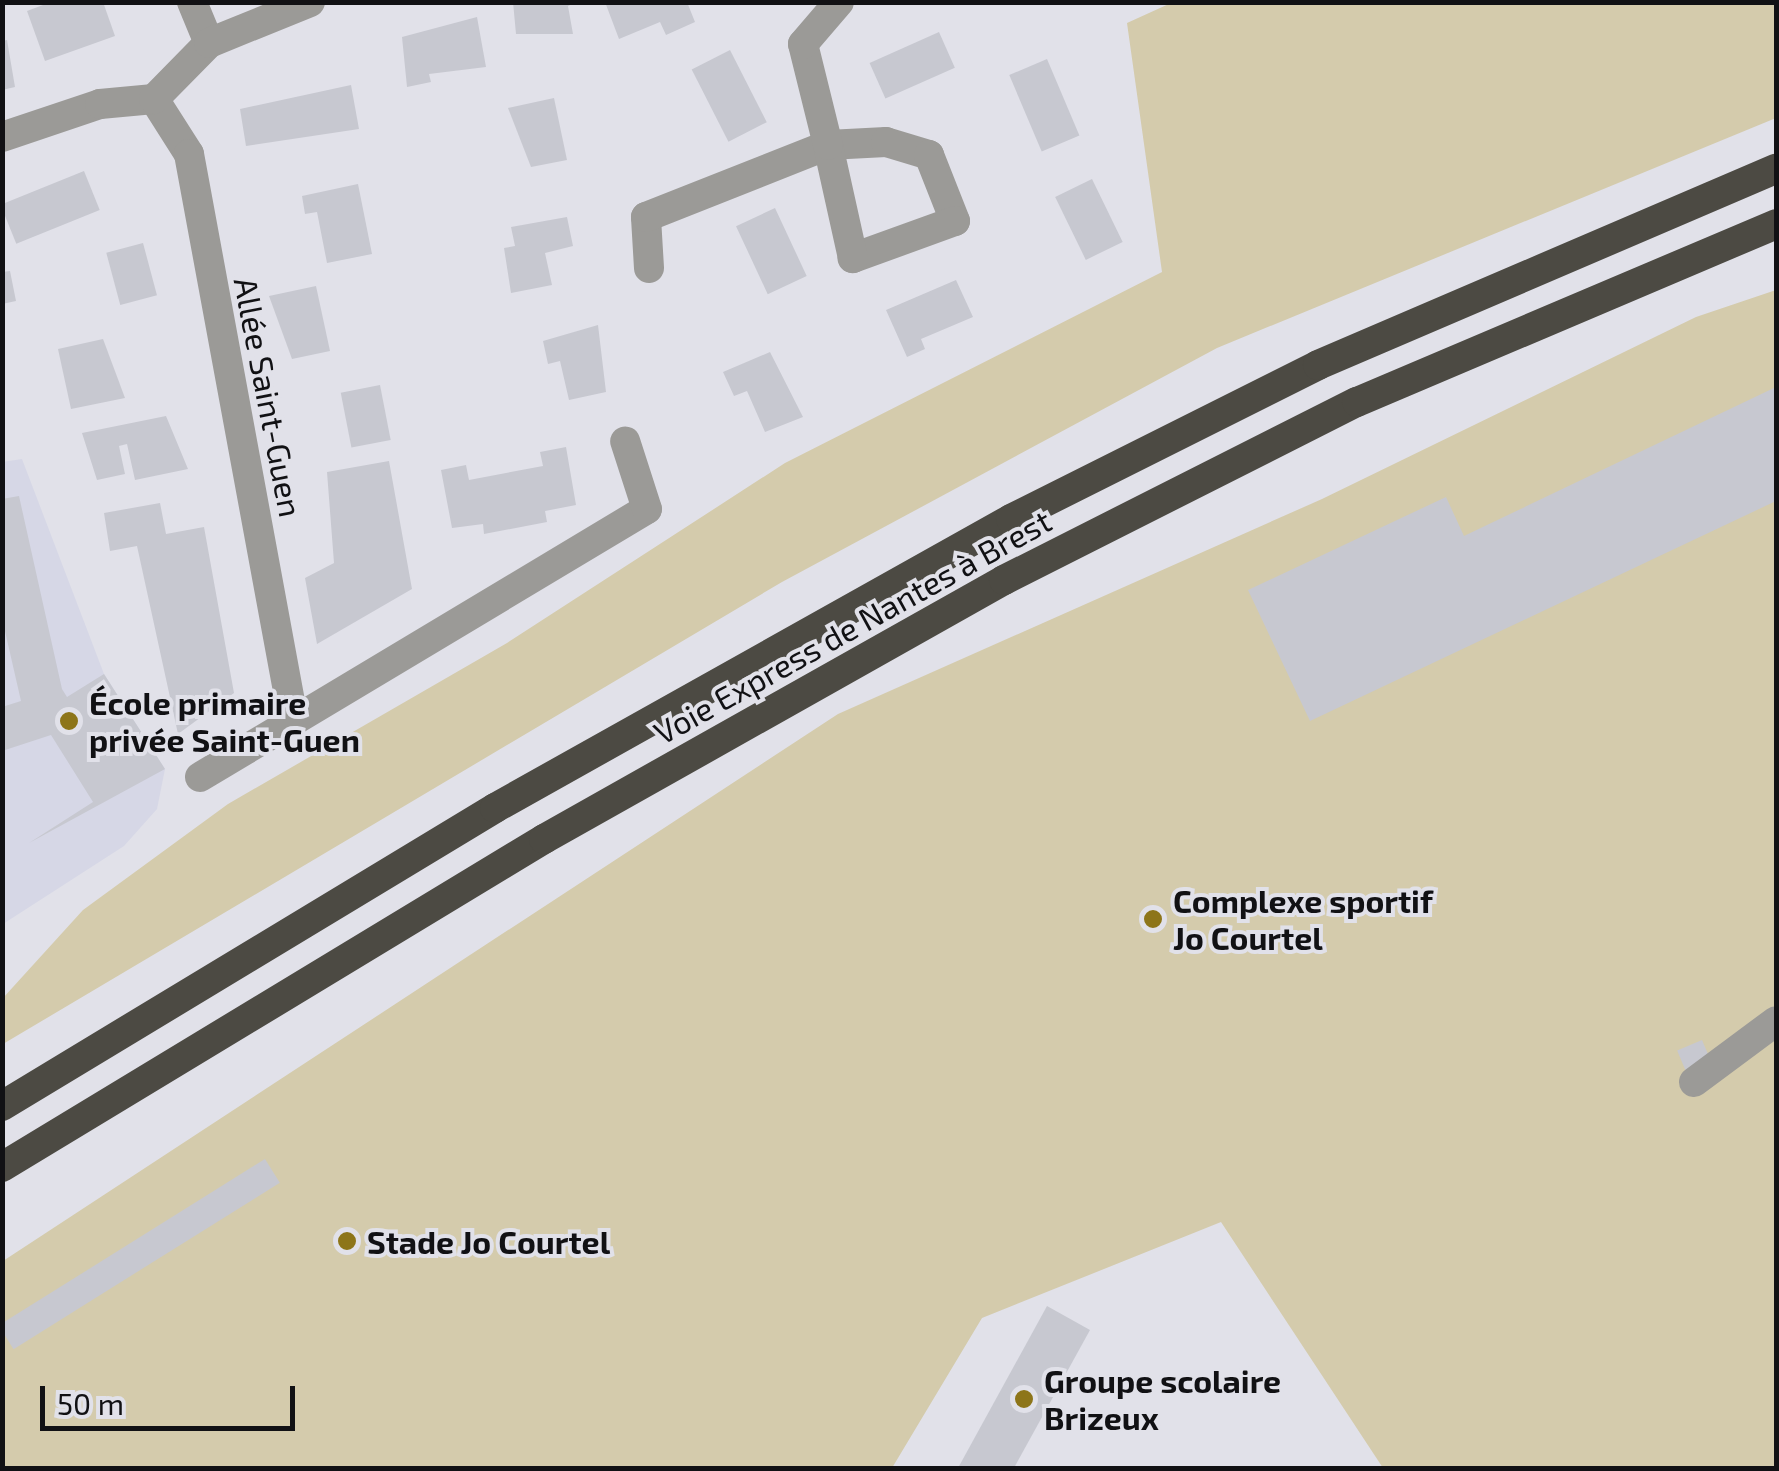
<!DOCTYPE html>
<html>
<head>
<meta charset="utf-8">
<style>
  body { margin:0 }
  #map { position:relative; width:1779px; height:1471px; overflow:hidden; background:#e1e1e9; font-family:"Exo 2",sans-serif }
  div>[style] { position:absolute }
  .built>* { inset:0; background:#d6d7e6 }
  .green>* { inset:0; background:#d4cbac }
  .building>* { inset:0; background:#c7c8d0; transform-origin:0 0 }
  .minor>* { height:30px; margin:-15px; padding:0 15px; transform-origin:15px; border-radius:15px; background:#9b9a97 }
  .highway>* { height:30px; margin:-15px; padding:0 15px; transform-origin:15px; border-radius:15px; background:#4c4a43 }
  .dots>* { width:28px; height:28px; translate:-50% -50%; box-sizing:border-box; border:5px solid #e1e1e9; border-radius:50% }
  span { translate:-50% -50%; white-space:nowrap; text-align:center; line-height:1.15; -webkit-text-stroke:8px #e1e1e9; paint-order:stroke }
  .street-label { font-size:32px; color:#111114 }
  .poi-label { font-size:32px; color:#111114; font-weight:700 }
  .left { translate:0 -50%; text-align:left }
  .frame { position:absolute; inset:0; border:5px solid #111114; pointer-events:none }
  .scale { position:absolute; left:40px; top:1386px; width:255px; height:45px; box-sizing:border-box; border:5px solid #111114; border-top:0; padding-left:12px; font-size:30px; line-height:35px; white-space:nowrap; color:#111114; -webkit-text-stroke:8px #e1e1e9; paint-order:stroke }
</style>
</head>
<body>
<div id="map">
  <div class="built">
    <i style="clip-path:polygon(22px 459px,104px 674px,165px 769px,157px 809px,124px 846px,3px 924px,2px 462px)"></i>
  </div>
  <div class="green">
    <i style="clip-path:polygon(1171px 3px,1776px 3px,1776px 118px,1217px 348px,782px 582px,3px 1044px,3px 998px,83px 910px,228px 804px,507px 643px,785px 463px,1162px 272px,1127px 23px)"></i>
    <i style="clip-path:polygon(1776px 290px,1776px 1468px,1383px 1468px,1221px 1222px,982px 1318px,892px 1468px,3px 1468px,3px 1261px,838px 714px,1322px 499px,1696px 317px)"></i>
  </div>
  <div class="building">
    <i style="clip-path:polygon(51px 2px,103px 2px,115px 36px,45px 61px,27px 11px)"></i>
    <i style="clip-path:polygon(513px 2px,577px 2px,568px 6px,573px 34px,516px 34px)"></i>
    <i style="clip-path:polygon(605px 2px,687px 2px,695px 22px,666px 35px,660px 22px,619px 39px)"></i>
    <i style="clip-path:polygon(477px 17px,486px 67px,429px 74px,431px 82px,407px 87px,402px 37px)"></i>
    <i style="left:939px;top:32px;width:39px;height:76px;rotate:66deg"></i>
    <i style="clip-path:polygon(7px 40px,15px 87px,2px 90px,2px 41px)"></i>
    <i style="left:730px;top:50px;width:81px;height:43px;rotate:63deg"></i>
    <i style="left:1047px;top:59px;width:83px;height:41px;rotate:67deg"></i>
    <i style="clip-path:polygon(351px 85px,359px 129px,246px 146px,240px 109px)"></i>
    <i style="clip-path:polygon(554px 98px,567px 160px,531px 167px,508px 108px)"></i>
    <i style="left:84px;top:171px;width:42px;height:90px;rotate:68deg"></i>
    <i style="left:1092px;top:179px;width:70px;height:41px;rotate:64deg"></i>
    <i style="clip-path:polygon(358px 184px,372px 254px,327px 263px,317px 212px,305px 214px,302px 196px)"></i>
    <i style="left:775px;top:208px;width:75px;height:43px;rotate:65deg"></i>
    <i style="clip-path:polygon(567px 217px,573px 246px,545px 253px,552px 285px,511px 293px,504px 248px,515px 246px,511px 227px)"></i>
    <i style="left:143px;top:243px;width:54px;height:38px;rotate:75deg"></i>
    <i style="clip-path:polygon(10px 271px,16px 301px,2px 304px,2px 272px)"></i>
    <i style="clip-path:polygon(956px 280px,973px 317px,921px 339px,925px 349px,907px 357px,886px 310px)"></i>
    <i style="clip-path:polygon(316px 286px,330px 351px,292px 359px,269px 296px)"></i>
    <i style="clip-path:polygon(598px 325px,606px 392px,569px 400px,560px 361px,548px 364px,543px 341px)"></i>
    <i style="clip-path:polygon(103px 339px,125px 398px,71px 409px,58px 349px)"></i>
    <i style="clip-path:polygon(770px 352px,803px 417px,765px 432px,747px 391px,734px 396px,723px 372px)"></i>
    <i style="left:380px;top:385px;width:56px;height:40px;rotate:79deg"></i>
    <i style="clip-path:polygon(1776px 387px,1776px 501px,1310px 721px,1248px 590px,1446px 497px,1464px 536px)"></i>
    <i style="clip-path:polygon(166px 416px,188px 469px,135px 480px,127px 444px,119px 446px,125px 474px,97px 480px,82px 433px)"></i>
    <i style="clip-path:polygon(566px 447px,576px 505px,545px 511px,547px 522px,484px 534px,483px 524px,452px 528px,441px 470px,466px 465px,469px 480px,543px 466px,540px 452px)"></i>
    <i style="clip-path:polygon(389px 461px,412px 589px,317px 644px,305px 578px,334px 563px,327px 472px)"></i>
    <i style="clip-path:polygon(19px 496px,62px 689px,67px 697px,104px 674px,165px 769px,29px 843px,93px 802px,51px 735px,2px 751px,2px 707px,21px 701px,2px 618px,2px 499px)"></i>
    <i style="clip-path:polygon(160px 503px,166px 534px,204px 527px,234px 693px,178px 734px,137px 546px,110px 551px,104px 513px)"></i>
    <i style="left:1702px;top:1040px;width:21px;height:27px;rotate:67deg"></i>
    <i style="left:265px;top:1159px;width:28px;height:314px;rotate:58deg"></i>
    <i style="clip-path:polygon(1047px 1306px,1090px 1330px,1014px 1468px,958px 1468px)"></i>
  </div>
  <div class="minor">
    <i style="left:192px;top:2px;width:44px;rotate:67.5deg"></i>
    <i style="left:154px;top:99px;width:65px;rotate:57.5deg"></i>
    <i style="left:189px;top:154px;width:574px;rotate:79.55deg"></i>
    <i style="left:2px;top:137px;width:103px;rotate:-18.6deg"></i>
    <i style="left:100px;top:104px;width:54px;rotate:-5.3deg"></i>
    <i style="left:154px;top:99px;width:78px;rotate:-45.5deg"></i>
    <i style="left:209px;top:43px;width:109px;rotate:-22.1deg"></i>
    <i style="left:649px;top:268px;width:51px;rotate:-93.4deg"></i>
    <i style="left:646px;top:217px;width:196px;rotate:-21.6deg"></i>
    <i style="left:828px;top:145px;width:58px;rotate:-3deg"></i>
    <i style="left:886px;top:142px;width:45px;rotate:16.8deg"></i>
    <i style="left:929px;top:155px;width:71px;rotate:68.5deg"></i>
    <i style="left:955px;top:221px;width:109px;rotate:160.1deg"></i>
    <i style="left:853px;top:258px;width:116px;rotate:-102.5deg"></i>
    <i style="left:828px;top:145px;width:104px;rotate:-103.9deg"></i>
    <i style="left:803px;top:44px;width:55px;rotate:-49.4deg"></i>
    <i style="left:200px;top:777px;width:521px;rotate:-30.94deg"></i>
    <i style="left:647px;top:509px;width:71px;rotate:-107.9deg"></i>
    <i style="left:1694px;top:1082px;width:102px;rotate:-36.6deg"></i>
  </div>
  <div class="highway">
    <i style="left:2px;top:1106px;width:576px;rotate:-31.15deg"></i>
    <i style="left:495px;top:808px;width:591px;rotate:-29.25deg"></i>
    <i style="left:1011px;top:519px;width:343px;rotate:-26.6deg"></i>
    <i style="left:1318px;top:365px;width:498px;rotate:-23.2deg"></i>
    <i style="left:2px;top:1167px;width:634px;rotate:-31.18deg"></i>
    <i style="left:544px;top:839px;width:528px;rotate:-29.38deg"></i>
    <i style="left:1004px;top:580px;width:395px;rotate:-26.8deg"></i>
    <i style="left:1357px;top:402px;width:455px;rotate:-23deg"></i>
  </div>
  <div class="dots">
    <i style="left:69px;top:721px;background:#8d7519"></i>
    <i style="left:1153px;top:919px;background:#8d7519"></i>
    <i style="left:347px;top:1241px;background:#8d7519"></i>
    <i style="left:1024px;top:1399px;background:#8d7519"></i>
  </div>
  <div class="street-label">
    <span style="left:269px;top:397px;rotate:79deg">Allée Saint-Guen</span>
    <span style="left:852px;top:626px;rotate:-29deg">Voie Express de Nantes à Brest</span>
  </div>
  <div class="poi-label">
    <span class="left" style="left:89px;top:721px">École primaire<br>privée Saint-Guen</span>
    <span class="left" style="left:1173px;top:919px">Complexe sportif<br>Jo Courtel</span>
    <span class="left" style="left:367px;top:1241px">Stade Jo Courtel</span>
    <span class="left" style="left:1044px;top:1399px">Groupe scolaire<br>Brizeux</span>
  </div>
  <div class="frame"></div>
  <div class="scale">50 m</div>
</div>
</body>
</html>
